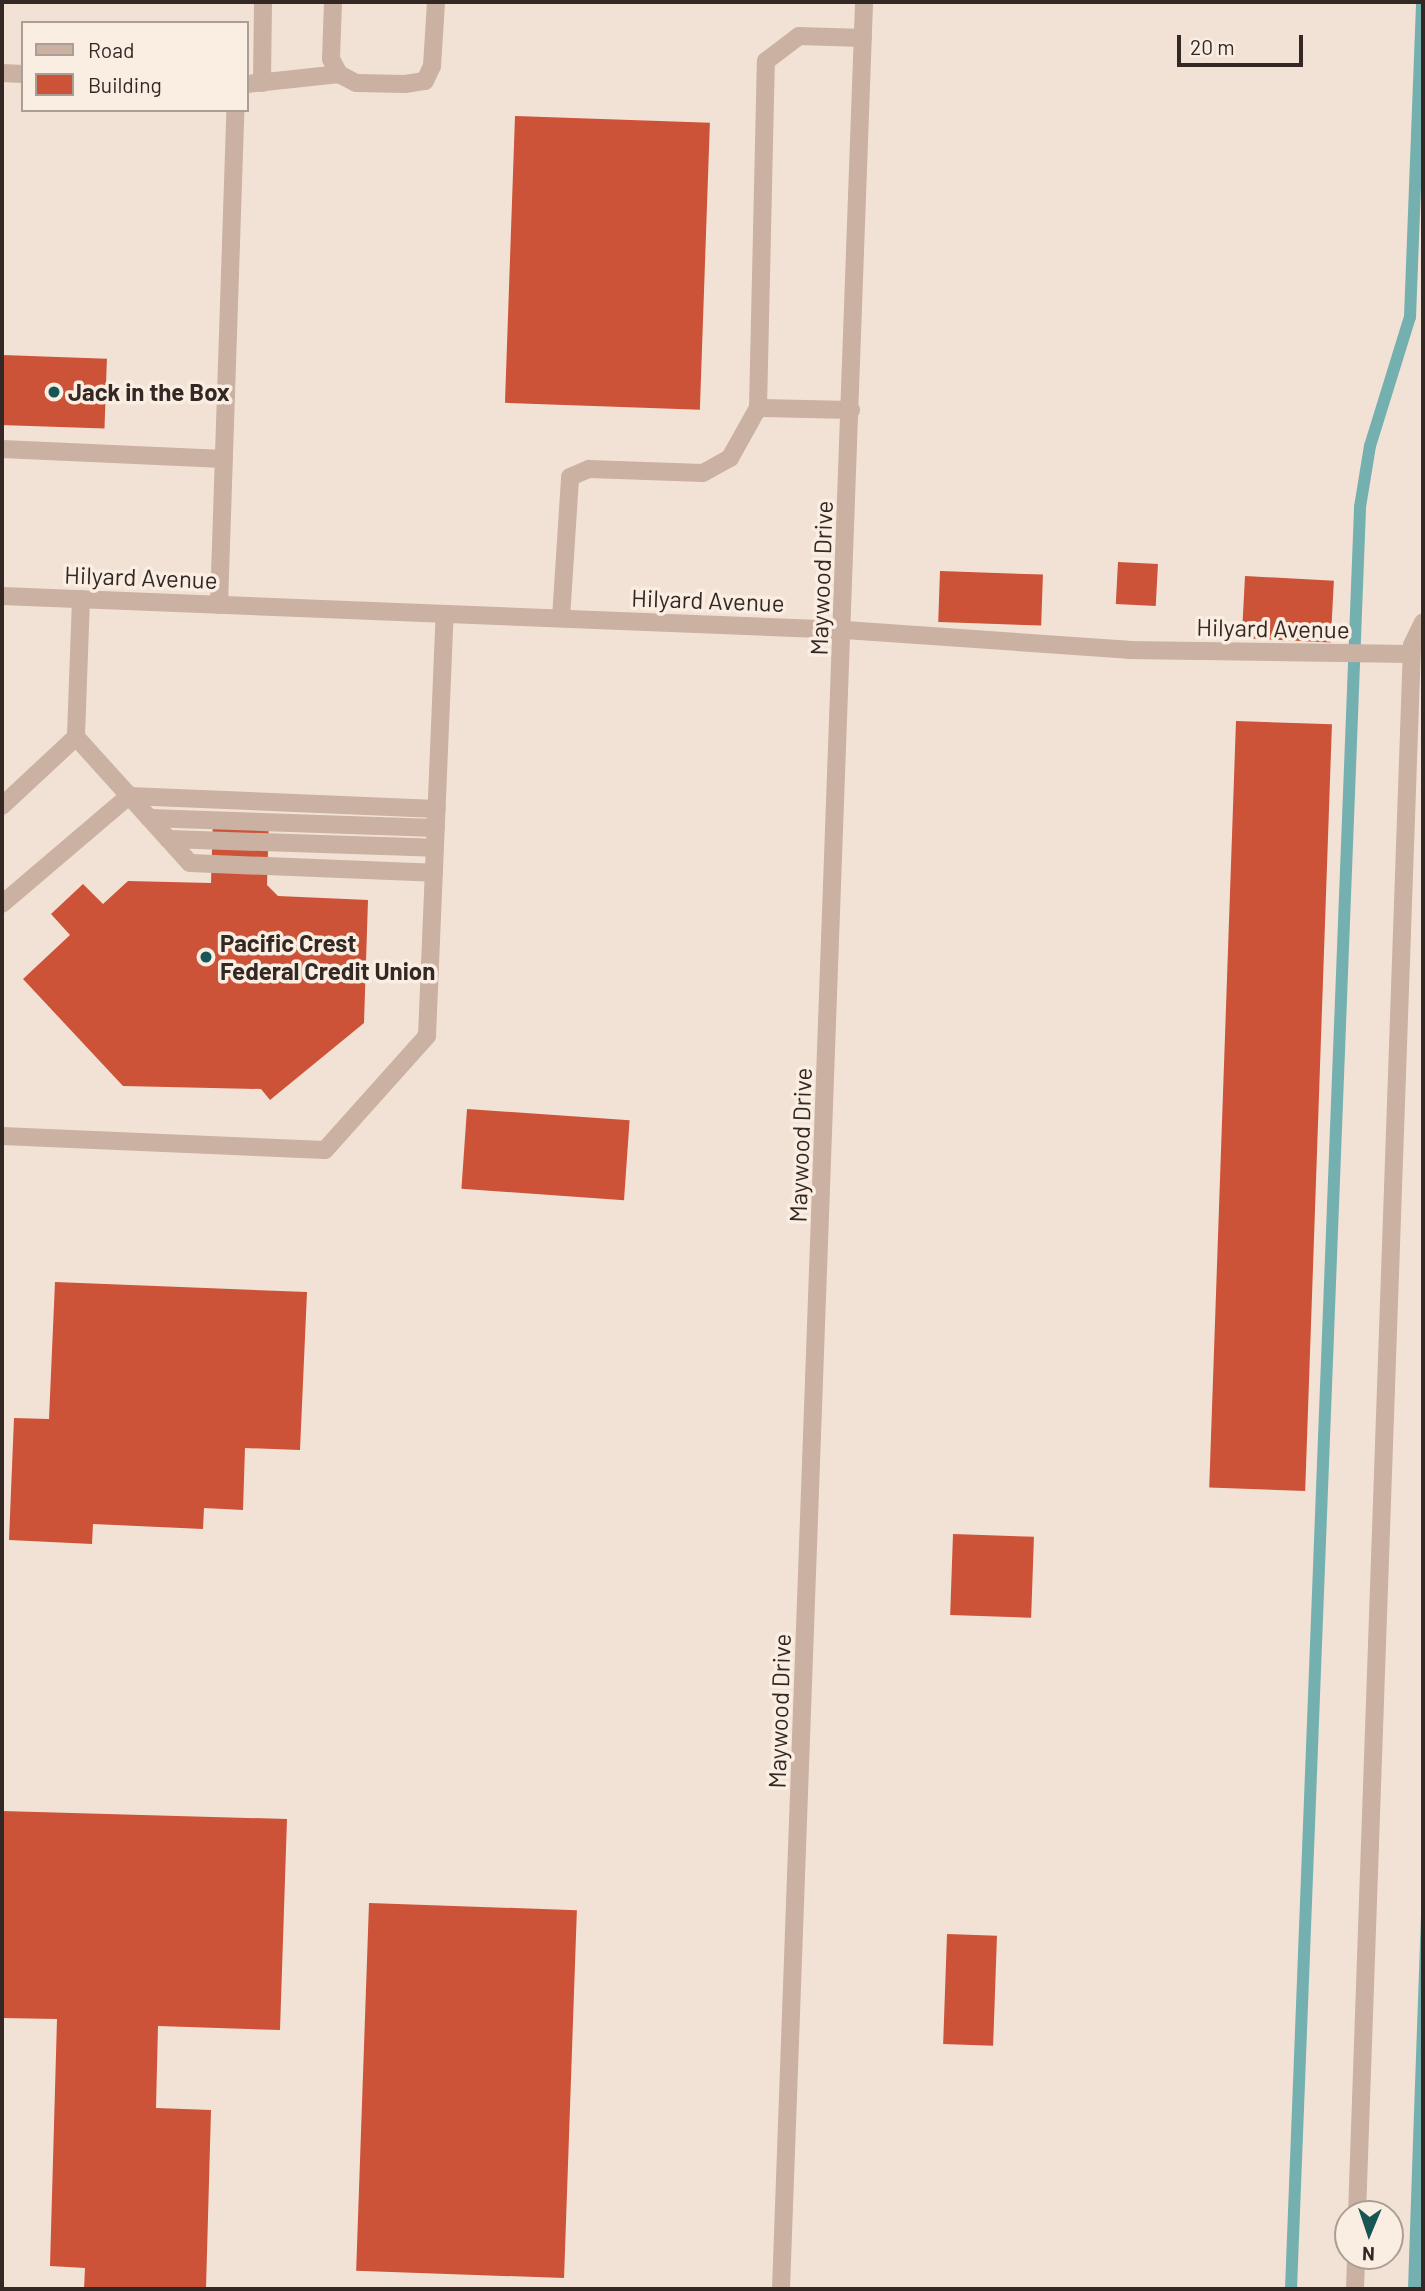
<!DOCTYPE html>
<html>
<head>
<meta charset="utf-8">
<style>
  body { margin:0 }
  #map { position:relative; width:1425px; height:2291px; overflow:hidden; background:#f2e2d5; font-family:Barlow,sans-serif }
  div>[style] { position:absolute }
  .water>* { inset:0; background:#73b0af }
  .stream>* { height:12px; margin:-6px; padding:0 6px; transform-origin:6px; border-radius:6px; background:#73b0af }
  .building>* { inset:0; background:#cc5338; transform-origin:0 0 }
  .lane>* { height:18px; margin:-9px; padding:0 9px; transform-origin:9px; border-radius:9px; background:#cab1a1 }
  .street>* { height:18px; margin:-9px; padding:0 9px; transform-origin:9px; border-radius:9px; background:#cab1a1 }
  .dots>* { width:19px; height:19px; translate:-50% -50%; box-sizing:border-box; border:4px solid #faede1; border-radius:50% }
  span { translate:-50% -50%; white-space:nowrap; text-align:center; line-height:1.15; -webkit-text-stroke:7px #faede1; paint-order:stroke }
  .poi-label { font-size:24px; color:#332824; font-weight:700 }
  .left { translate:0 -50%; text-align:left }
  .street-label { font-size:24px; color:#332824 }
  .frame { position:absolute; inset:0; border:4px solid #332824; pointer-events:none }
  .legend { position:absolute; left:21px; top:21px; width:228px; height:91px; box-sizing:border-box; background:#faede1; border:2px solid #aa9e95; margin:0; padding:9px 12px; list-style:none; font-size:21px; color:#332824 }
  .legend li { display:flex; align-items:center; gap:14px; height:35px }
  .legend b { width:35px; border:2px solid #aa9e95 }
  .north { position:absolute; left:1334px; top:2200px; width:70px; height:70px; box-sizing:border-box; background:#faede1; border:2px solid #aa9e95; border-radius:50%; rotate:182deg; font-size:19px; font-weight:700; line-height:28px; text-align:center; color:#332824 }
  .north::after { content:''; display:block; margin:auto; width:24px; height:32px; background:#185656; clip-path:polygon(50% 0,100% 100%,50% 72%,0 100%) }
  .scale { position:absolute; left:1177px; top:35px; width:126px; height:32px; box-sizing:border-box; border:4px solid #332824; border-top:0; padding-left:9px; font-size:21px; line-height:24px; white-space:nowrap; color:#332824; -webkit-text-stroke:5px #faede1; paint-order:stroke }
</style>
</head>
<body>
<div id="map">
  <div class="water">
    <i style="clip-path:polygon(1423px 1859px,1423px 2289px,1408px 2289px,1413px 2141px)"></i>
  </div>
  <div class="stream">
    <i style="left:1291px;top:2289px;width:1783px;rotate:-87.78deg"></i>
    <i style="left:1360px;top:507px;width:62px;rotate:-80.7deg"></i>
    <i style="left:1370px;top:446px;width:135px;rotate:-72.8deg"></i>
    <i style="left:1410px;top:317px;width:315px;rotate:-87.8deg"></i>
  </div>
  <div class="building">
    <i style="left:515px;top:116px;width:195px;height:287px;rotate:2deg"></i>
    <i style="left:2px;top:355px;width:105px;height:70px;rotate:2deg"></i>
    <i style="left:1118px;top:562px;width:40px;height:42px;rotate:3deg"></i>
    <i style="left:940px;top:571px;width:103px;height:51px;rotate:2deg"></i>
    <i style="left:1245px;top:576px;width:89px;height:62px;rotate:3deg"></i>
    <i style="left:1236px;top:721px;width:96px;height:767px;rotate:2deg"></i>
    <i style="clip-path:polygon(213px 816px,269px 818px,267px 885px,278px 896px,368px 900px,364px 1023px,270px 1100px,261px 1089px,123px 1086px,23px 979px,70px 935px,51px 914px,83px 884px,103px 904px,128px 881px,211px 883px)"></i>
    <i style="left:467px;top:1109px;width:163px;height:80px;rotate:4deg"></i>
    <i style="clip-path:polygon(55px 1282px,307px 1292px,300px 1450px,245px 1448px,243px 1510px,204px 1508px,203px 1529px,93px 1524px,92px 1544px,9px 1540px,14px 1418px,49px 1419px)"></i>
    <i style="left:953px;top:1534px;width:81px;height:81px;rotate:2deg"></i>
    <i style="clip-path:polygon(2px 1811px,287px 1819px,280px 2030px,158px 2026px,156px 2108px,211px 2110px,206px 2289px,84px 2289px,85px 2268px,50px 2266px,57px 2019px,2px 2018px)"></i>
    <i style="left:369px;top:1903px;width:208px;height:368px;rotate:2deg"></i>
    <i style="left:947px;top:1934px;width:50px;height:110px;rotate:2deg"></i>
  </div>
  <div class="lane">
    <i style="left:333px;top:2px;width:57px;rotate:92deg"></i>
    <i style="left:331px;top:59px;width:17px;rotate:62deg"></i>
    <i style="left:339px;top:74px;width:19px;rotate:28deg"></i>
    <i style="left:356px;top:83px;width:49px;rotate:1.2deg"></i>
    <i style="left:405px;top:84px;width:20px;rotate:-9deg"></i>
    <i style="left:425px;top:81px;width:17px;rotate:-65deg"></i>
    <i style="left:432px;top:66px;width:64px;rotate:-86.4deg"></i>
    <i style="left:2px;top:73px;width:21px;rotate:3deg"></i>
    <i style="left:262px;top:83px;width:81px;rotate:-89.3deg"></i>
    <i style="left:247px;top:84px;width:93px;rotate:-6.2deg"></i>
    <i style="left:758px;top:408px;width:347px;rotate:-88.7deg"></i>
    <i style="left:766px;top:61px;width:41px;rotate:-37.1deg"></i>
    <i style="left:799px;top:36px;width:64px;rotate:1.8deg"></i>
    <i style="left:2px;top:449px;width:222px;rotate:2.6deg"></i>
    <i style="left:81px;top:599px;width:138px;rotate:92.1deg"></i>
    <i style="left:76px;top:737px;width:170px;rotate:47.9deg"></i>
    <i style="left:190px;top:863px;width:244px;rotate:2.3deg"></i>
    <i style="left:219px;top:605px;width:495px;rotate:-88.1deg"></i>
    <i style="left:561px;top:618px;width:141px;rotate:-86.3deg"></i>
    <i style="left:570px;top:477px;width:21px;rotate:-23deg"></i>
    <i style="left:589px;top:469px;width:114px;rotate:2deg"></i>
    <i style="left:703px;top:473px;width:31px;rotate:-29deg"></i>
    <i style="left:730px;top:458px;width:57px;rotate:-60.8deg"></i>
    <i style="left:758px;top:408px;width:93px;rotate:1.2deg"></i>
    <i style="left:2px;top:806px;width:101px;rotate:-43deg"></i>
    <i style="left:149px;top:818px;width:287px;rotate:2deg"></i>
    <i style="left:168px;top:839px;width:267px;rotate:1.9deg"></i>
    <i style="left:2px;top:904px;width:167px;rotate:-40.4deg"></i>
    <i style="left:129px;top:796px;width:308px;rotate:2.4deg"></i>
    <i style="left:2px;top:1136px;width:323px;rotate:2.5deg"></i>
    <i style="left:325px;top:1150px;width:153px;rotate:-48.2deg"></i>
    <i style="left:427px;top:1036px;width:422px;rotate:-87.6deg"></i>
    <i style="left:1357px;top:2214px;width:1570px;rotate:-87.99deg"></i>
    <i style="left:1412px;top:645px;width:25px;rotate:-64deg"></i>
    <i style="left:1355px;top:2289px;width:33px;rotate:-88deg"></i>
  </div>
  <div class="street">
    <i style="left:2px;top:596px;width:844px;rotate:2.31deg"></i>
    <i style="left:845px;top:630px;width:284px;rotate:4deg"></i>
    <i style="left:1128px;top:650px;width:283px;rotate:0.8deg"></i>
    <i style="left:781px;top:2289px;width:2289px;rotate:-87.92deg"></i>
  </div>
  <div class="dots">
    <i style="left:54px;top:392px;background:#185656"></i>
    <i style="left:206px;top:957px;background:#185656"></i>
  </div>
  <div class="poi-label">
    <span class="left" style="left:68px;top:392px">Jack in the Box</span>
    <span class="left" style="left:220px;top:957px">Pacific Crest<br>Federal Credit Union</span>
  </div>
  <div class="street-label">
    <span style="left:141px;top:577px;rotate:2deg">Hilyard Avenue</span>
    <span style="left:821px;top:578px;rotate:-88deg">Maywood Drive</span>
    <span style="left:708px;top:600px;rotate:2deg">Hilyard Avenue</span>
    <span style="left:1273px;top:628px;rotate:1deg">Hilyard Avenue</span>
    <span style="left:800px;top:1145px;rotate:-88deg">Maywood Drive</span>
    <span style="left:779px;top:1711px;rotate:-88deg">Maywood Drive</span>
  </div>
  <div class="frame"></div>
  <ul class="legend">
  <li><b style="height:9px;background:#cab1a1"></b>Road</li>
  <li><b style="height:19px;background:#cc5338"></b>Building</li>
  </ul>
  <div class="north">N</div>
  <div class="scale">20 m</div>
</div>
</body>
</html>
